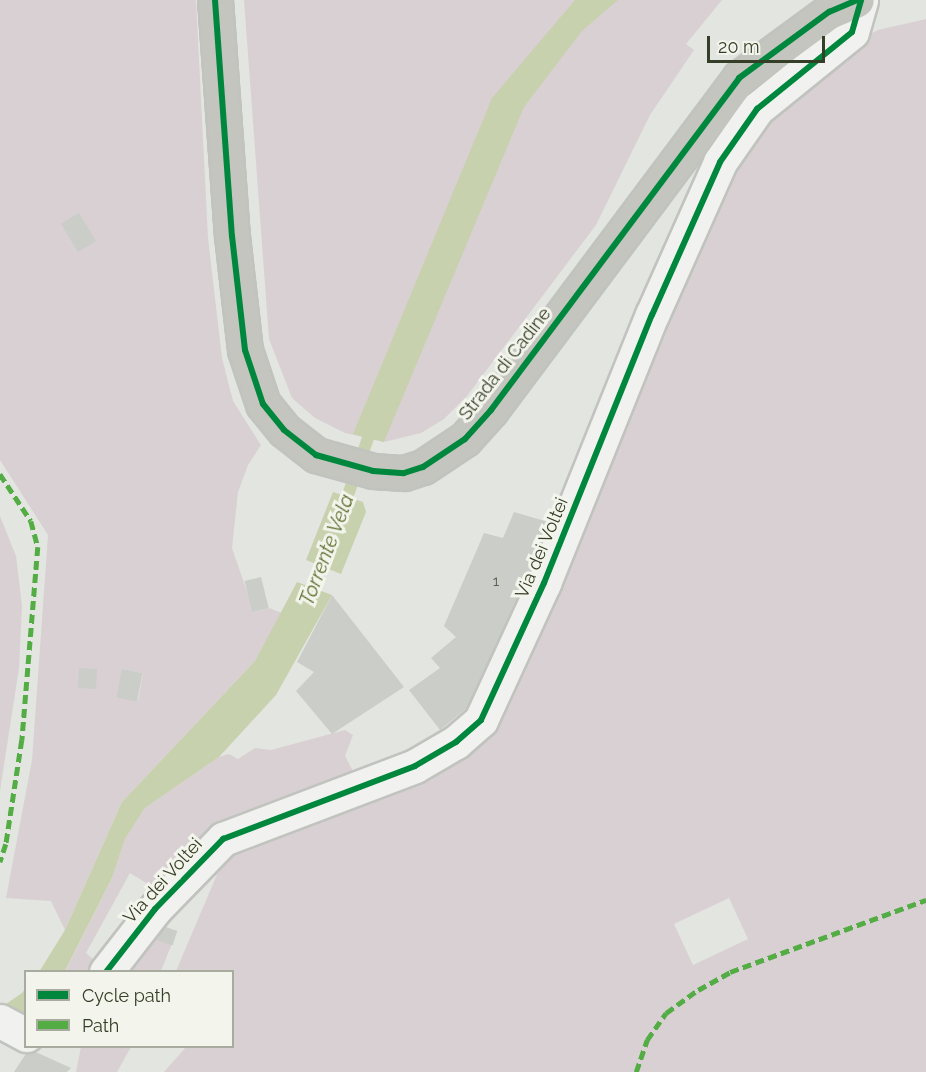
<!DOCTYPE html>
<html>
<head>
<meta charset="utf-8">
<style>
  body { margin:0 }
  #map { position:relative; width:926px; height:1072px; overflow:hidden; background:#e3e5e0; font-family:Raleway,sans-serif }
  div>[style] { position:absolute }
  .green>* { inset:0; background:#d9d0d3 }
  .water>* { inset:0; background:#c8d1ae }
  .stream>* { height:12px; margin:-6px; padding:0 6px; transform-origin:6px; border-radius:6px; background:#c8d1ae }
  .building>* { inset:0; background:#cbcdc8; transform-origin:0 0 }
  .roads { filter:drop-shadow(2px 0 #c1c3be) drop-shadow(-2px 0 #c1c3be) drop-shadow(0 2px #c1c3be) drop-shadow(0 -2px #c1c3be) }
  .street>* { height:33px; margin:-16.5px; padding:0 16.5px; transform-origin:16.5px; border-radius:16.5px; background:#f1f2ef }
  .secondary>* { height:33px; margin:-16.5px; padding:0 16.5px; transform-origin:16.5px; border-radius:16.5px; background:#c3c5be }
  .quiet>* { height:4.5px; margin-top:-2.25px; transform-origin:0; background:repeating-linear-gradient(90deg,#54ad44 0 9px,transparent 0 13.5px) }
  .cycleway>* { height:6px; margin:-3px; padding:0 3px; transform-origin:3px; border-radius:3px; background:#00873e }
  span { translate:-50% -50%; white-space:nowrap; text-align:center; line-height:1.15; -webkit-text-stroke:6px #f3f5ed; paint-order:stroke }
  .number-label { font-size:15px; color:#5b6250 }
  .number-label span { -webkit-text-stroke-width:0 }
  .street-label { font-size:18px; color:#353e27 }
  .water-label { font-size:20px; color:#5f7132; font-style:italic }
  .legend { position:absolute; left:24px; top:970px; width:210px; height:78px; box-sizing:border-box; background:#f3f5ed; border:2px solid #a7ac9e; margin:0; padding:8px 10px; list-style:none; font-size:18px; color:#353e27 }
  .legend li { display:flex; align-items:center; gap:12px; height:30px }
  .legend b { width:30px; border:2px solid #a7ac9e }
  .scale { position:absolute; left:707px; top:36px; width:118px; height:27px; box-sizing:border-box; border:3px solid #353e27; border-top:0; padding-left:8px; font-size:18px; line-height:21px; white-space:nowrap; color:#353e27; -webkit-text-stroke:4px #f3f5ed; paint-order:stroke }
</style>
</head>
<body>
<div id="map">
  <div class="green">
    <i style="clip-path:polygon(evenodd,0 0,196px 0,208px 238px,222px 358px,233px 401px,261px 445px,248px 465px,238px 492px,232px 548px,254px 612px,269px 608px,282px 613px,255px 661px,122px 802px,65px 930px,51px 901px,6px 898px,32px 760px,48px 535px,0 460px,0 0,122px 669px,143px 673px,138px 701px,122px 669px)"></i>
    <i style="clip-path:polygon(244px 0,722px 0,686px 44px,694px 50px,650px 115px,596px 225px,467px 396px,444px 419px,421px 433px,384px 442px,345px 433px,315px 418px,292px 398px,269px 339px)"></i>
    <i style="clip-path:polygon(evenodd,926px 19px,926px 1072px,164px 1072px,186px 1047px,232px 1046px,232px 972px,176px 971px,224px 858px,243px 843px,468px 747px,703px 214px,758px 121px,852px 43px,878px 30px,926px 19px,729px 898px,748px 939px,693px 965px,674px 924px,729px 898px)"></i>
    <i style="clip-path:polygon(0 516px,16px 556px,22px 606px,19px 668px,0 791px)"></i>
    <i style="clip-path:polygon(345px 730px,353px 735px,345px 756px,354px 773px,196px 839px,156px 889px,130px 873px,86px 953px,99px 964px,93px 971px,65px 972px,112px 878px,125px 839px,145px 808px,219px 757px,229px 754px,238px 759px,255px 748px,271px 750px)"></i>
    <i style="clip-path:polygon(157px 924px,177px 931px,161px 971px,118px 972px)"></i>
    <i style="clip-path:polygon(81px 1047px,81px 1046px,131px 1047px,117px 1072px,76px 1072px)"></i>
  </div>
  <div class="water">
    <i style="clip-path:polygon(575px 0,618px 0,582px 31px,524px 107px,384px 442px,353px 434px,492px 98px)"></i>
    <i style="clip-path:polygon(333px 492px,363px 502px,366px 512px,341px 574px,306px 560px)"></i>
    <i style="clip-path:polygon(297px 582px,332px 595px,276px 695px,219px 757px,145px 808px,125px 839px,112px 878px,65px 971px,39px 972px,65px 930px,122px 802px,255px 661px)"></i>
    <i style="clip-path:polygon(25px 989px,25px 1016px,0 1008px,22px 993px)"></i>
  </div>
  <div class="stream">
    <i style="left:342px;top:512px;width:93px;rotate:-70.6deg"></i>
    <i style="left:308px;top:602px;width:55px;rotate:-68.6deg"></i>
  </div>
  <div class="building">
    <i style="left:79px;top:213px;width:33px;height:21px;rotate:59deg"></i>
    <i style="clip-path:polygon(514px 512px,555px 524px,475px 701px,440px 730px,409px 690px,440px 668px,431px 658px,456px 637px,444px 626px,484px 533px,503px 538px)"></i>
    <i style="left:261px;top:577px;width:32px;height:17px;rotate:76deg"></i>
    <i style="clip-path:polygon(332px 595px,404px 687px,332px 734px,296px 691px,314px 672px,297px 662px)"></i>
    <i style="left:79px;top:668px;width:18px;height:20px;rotate:3deg"></i>
    <i style="left:122px;top:669px;width:21px;height:29px;rotate:11deg"></i>
    <i style="left:162px;top:926px;width:16px;height:15px;rotate:18deg"></i>
    <i style="clip-path:polygon(29px 1049px,71px 1068px,67px 1072px,14px 1072px)"></i>
  </div>
  <div class="roads">
    <div class="street">
      <i style="left:106px;top:972px;width:80px;rotate:-52.1deg"></i>
      <i style="left:155px;top:909px;width:98px;rotate:-45.8deg"></i>
      <i style="left:223px;top:839px;width:205px;rotate:-20.8deg"></i>
      <i style="left:415px;top:766px;width:48px;rotate:-30.3deg"></i>
      <i style="left:456px;top:742px;width:33px;rotate:-41deg"></i>
      <i style="left:481px;top:720px;width:151px;rotate:-65.3deg"></i>
      <i style="left:544px;top:583px;width:289px;rotate:-68.1deg"></i>
      <i style="left:652px;top:315px;width:167px;rotate:-66deg"></i>
      <i style="left:720px;top:162px;width:65px;rotate:-55.1deg"></i>
      <i style="left:757px;top:109px;width:122px;rotate:-39deg"></i>
      <i style="left:852px;top:32px;width:33px;rotate:-74deg"></i>
      <i style="left:0;top:1021px;width:30px;rotate:28deg"></i>
    </div>
    <div class="secondary">
      <i style="left:215px;top:0;width:237px;rotate:85.9deg"></i>
      <i style="left:232px;top:236px;width:115px;rotate:83.5deg"></i>
      <i style="left:245px;top:350px;width:57px;rotate:71.6deg"></i>
      <i style="left:263px;top:404px;width:33px;rotate:51deg"></i>
      <i style="left:284px;top:430px;width:41px;rotate:38deg"></i>
      <i style="left:316px;top:455px;width:59px;rotate:15.7deg"></i>
      <i style="left:373px;top:471px;width:31px;rotate:4deg"></i>
      <i style="left:404px;top:473px;width:20px;rotate:-18deg"></i>
      <i style="left:423px;top:467px;width:50px;rotate:-33.7deg"></i>
      <i style="left:465px;top:439px;width:39px;rotate:-48deg"></i>
      <i style="left:491px;top:410px;width:414px;rotate:-53.2deg"></i>
      <i style="left:739px;top:78px;width:112px;rotate:-36.3deg"></i>
      <i style="left:829px;top:12px;width:30px;rotate:-23deg"></i>
    </div>
  </div>
  <div class="quiet">
    <i style="left:0;top:474px;width:56px;rotate:56.6deg"></i>
    <i style="left:31px;top:521px;width:27px;rotate:75deg"></i>
    <i style="left:38px;top:547px;width:194px;rotate:94.7deg"></i>
    <i style="left:22px;top:740px;width:105px;rotate:98.7deg"></i>
    <i style="left:6px;top:844px;width:19px;rotate:108deg"></i>
    <i style="left:636px;top:1072px;width:34px;rotate:-71deg"></i>
    <i style="left:647px;top:1040px;width:33px;rotate:-55deg"></i>
    <i style="left:666px;top:1013px;width:39px;rotate:-36deg"></i>
    <i style="left:698px;top:990px;width:37px;rotate:-29deg"></i>
    <i style="left:730px;top:972px;width:209px;rotate:-20.2deg"></i>
  </div>
  <div class="cycleway">
    <i style="left:215px;top:0;width:237px;rotate:85.9deg"></i>
    <i style="left:232px;top:236px;width:115px;rotate:83.5deg"></i>
    <i style="left:245px;top:350px;width:57px;rotate:71.6deg"></i>
    <i style="left:263px;top:404px;width:33px;rotate:51deg"></i>
    <i style="left:284px;top:430px;width:41px;rotate:38deg"></i>
    <i style="left:316px;top:455px;width:59px;rotate:15.7deg"></i>
    <i style="left:373px;top:471px;width:31px;rotate:4deg"></i>
    <i style="left:404px;top:473px;width:20px;rotate:-18deg"></i>
    <i style="left:423px;top:467px;width:50px;rotate:-33.7deg"></i>
    <i style="left:465px;top:439px;width:39px;rotate:-48deg"></i>
    <i style="left:491px;top:410px;width:414px;rotate:-53.2deg"></i>
    <i style="left:739px;top:78px;width:112px;rotate:-36.3deg"></i>
    <i style="left:829px;top:12px;width:30px;rotate:-23deg"></i>
    <i style="left:106px;top:972px;width:80px;rotate:-52.1deg"></i>
    <i style="left:155px;top:909px;width:98px;rotate:-45.8deg"></i>
    <i style="left:223px;top:839px;width:205px;rotate:-20.8deg"></i>
    <i style="left:415px;top:766px;width:48px;rotate:-30.3deg"></i>
    <i style="left:456px;top:742px;width:33px;rotate:-41deg"></i>
    <i style="left:481px;top:720px;width:151px;rotate:-65.3deg"></i>
    <i style="left:544px;top:583px;width:289px;rotate:-68.1deg"></i>
    <i style="left:652px;top:315px;width:167px;rotate:-66deg"></i>
    <i style="left:720px;top:162px;width:65px;rotate:-55.1deg"></i>
    <i style="left:757px;top:109px;width:122px;rotate:-39deg"></i>
    <i style="left:852px;top:32px;width:33px;rotate:-74deg"></i>
  </div>
  <div class="number-label">
    <span style="left:496px;top:582px">1</span>
  </div>
  <div class="street-label">
    <span style="left:505px;top:364px;rotate:-52deg">Strada di Cadine</span>
    <span style="left:542px;top:548px;rotate:-67deg">Via dei Voltei</span>
    <span style="left:163px;top:881px;rotate:-48deg">Via dei Voltei</span>
  </div>
  <div class="water-label">
    <span style="left:327px;top:550px;rotate:-69deg">Torrente Vela</span>
  </div>
  <ul class="legend">
  <li><b style="height:8px;background:#00873e"></b>Cycle path</li>
  <li><b style="height:8px;background:#54ad44"></b>Path</li>
  </ul>
  <div class="scale">20 m</div>
</div>
</body>
</html>
